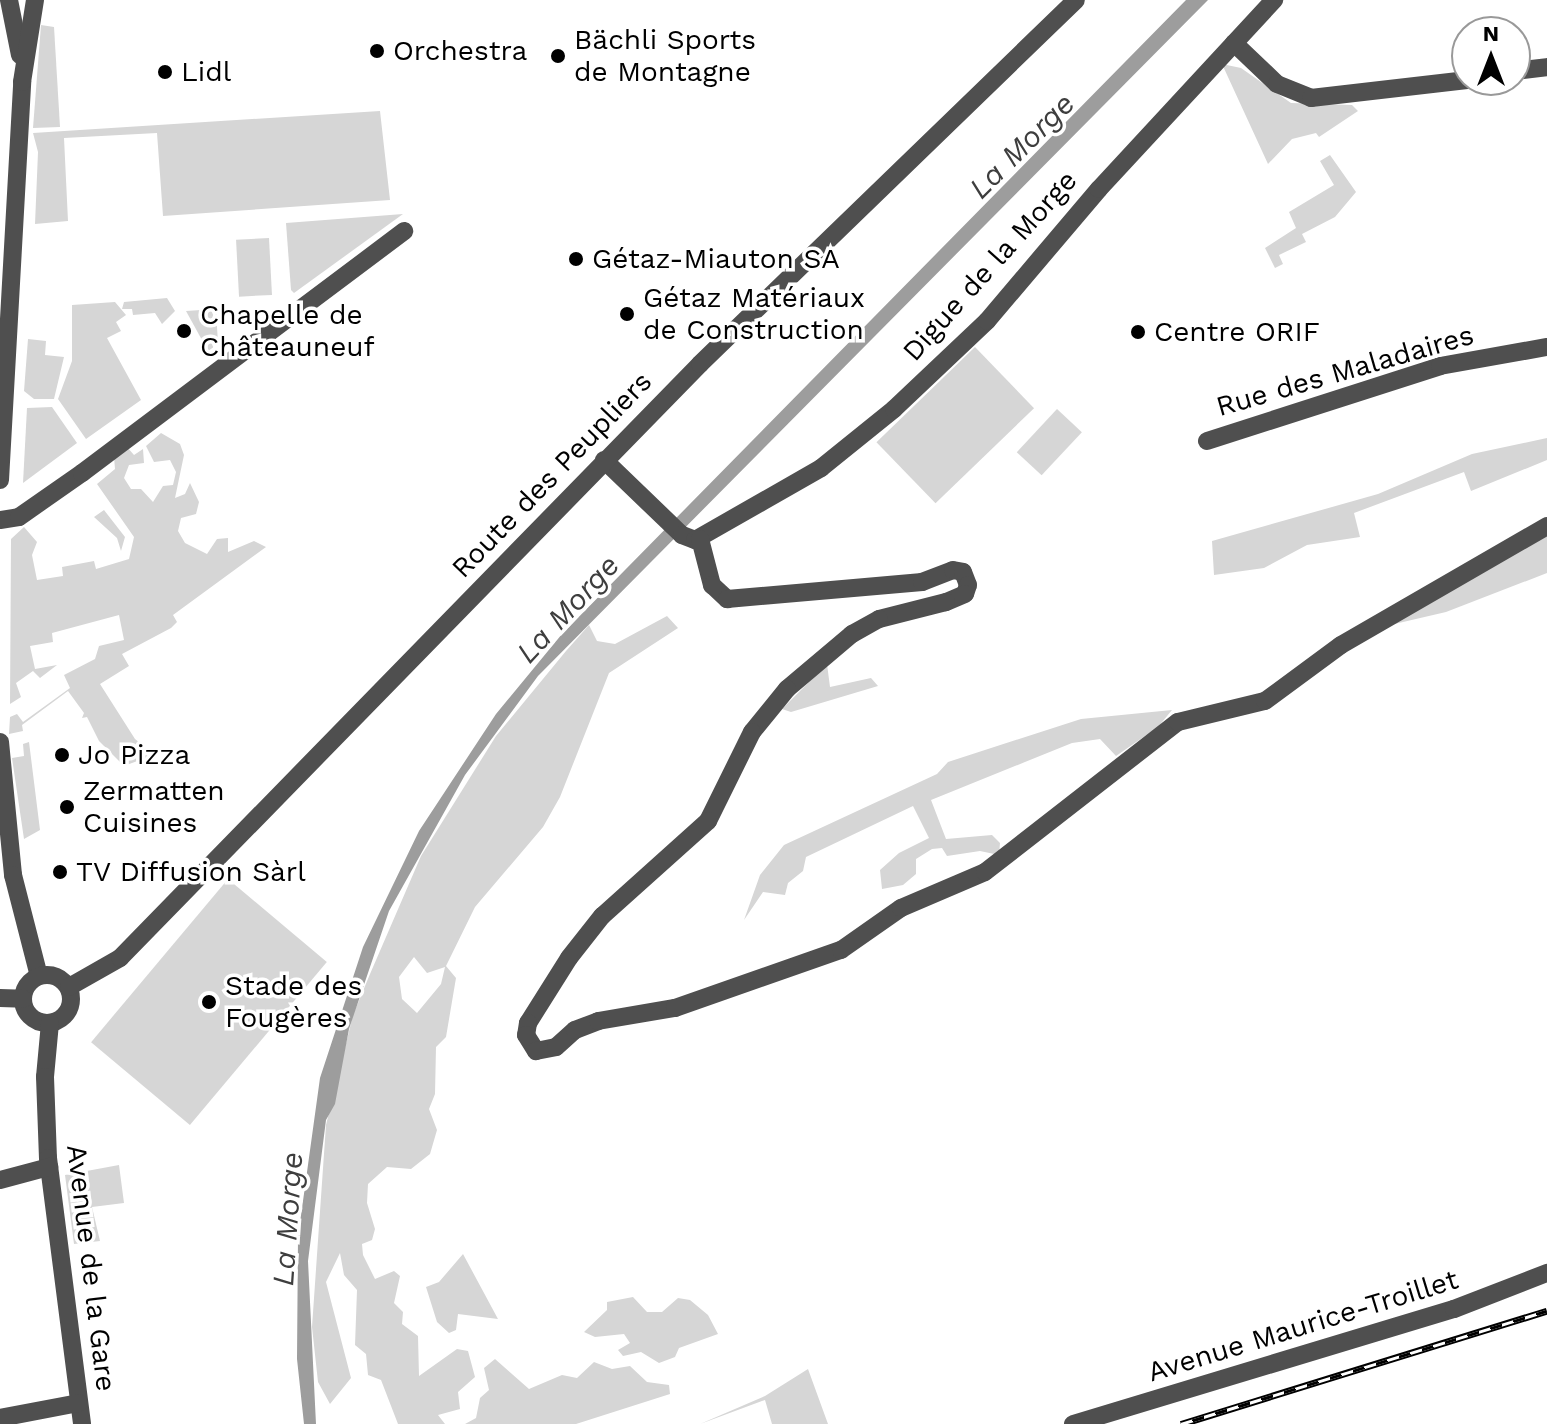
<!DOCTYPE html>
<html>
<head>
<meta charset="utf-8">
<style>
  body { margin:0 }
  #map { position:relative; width:1547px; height:1424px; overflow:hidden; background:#fff; font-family:"Work Sans",sans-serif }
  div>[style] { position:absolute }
  .green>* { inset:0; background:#d6d6d6; transform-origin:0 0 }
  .water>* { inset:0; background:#9d9d9d }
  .minor>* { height:18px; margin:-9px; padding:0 9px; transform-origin:9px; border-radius:9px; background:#4f4f4f }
  .minor>.ring { margin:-9px; padding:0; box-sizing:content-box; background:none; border:18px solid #4f4f4f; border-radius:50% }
  .rail>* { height:7px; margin-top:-3.5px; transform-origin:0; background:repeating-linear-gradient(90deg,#fff 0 12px,#000 0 24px); box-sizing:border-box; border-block:2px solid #000 }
  .dots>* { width:22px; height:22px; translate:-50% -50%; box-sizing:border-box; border:4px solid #fff; border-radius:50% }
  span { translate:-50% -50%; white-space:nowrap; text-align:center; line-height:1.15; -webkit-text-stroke:7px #fff; paint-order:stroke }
  .poi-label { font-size:28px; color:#000 }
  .left { translate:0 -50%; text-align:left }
  .street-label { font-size:28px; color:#000 }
  .water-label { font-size:30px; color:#3e3e3e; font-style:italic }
  .north { position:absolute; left:1451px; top:16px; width:80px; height:80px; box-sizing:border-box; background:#fff; border:2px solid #999; border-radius:50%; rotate:0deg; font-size:22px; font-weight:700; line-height:32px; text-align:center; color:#000 }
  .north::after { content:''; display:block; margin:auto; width:28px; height:36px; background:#000; clip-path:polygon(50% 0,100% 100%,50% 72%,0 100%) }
</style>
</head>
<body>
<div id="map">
  <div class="green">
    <i style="clip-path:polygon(41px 25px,54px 27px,60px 127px,33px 128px)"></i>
    <i style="clip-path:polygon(1222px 64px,1241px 68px,1291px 103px,1352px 105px,1358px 111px,1319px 137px,1316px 133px,1292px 139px,1268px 164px)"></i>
    <i style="clip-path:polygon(380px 111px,390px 200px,163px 216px,157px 133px,64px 138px,68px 221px,35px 224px,38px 152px,33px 133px)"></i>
    <i style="clip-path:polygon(1330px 155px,1356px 192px,1335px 217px,1302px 234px,1306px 242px,1279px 255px,1283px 264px,1275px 268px,1265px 248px,1296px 228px,1289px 212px,1334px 185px,1320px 161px)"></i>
    <i style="clip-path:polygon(403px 214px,294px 293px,291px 290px,286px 223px)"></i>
    <i style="left:269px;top:238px;width:57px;height:33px;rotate:87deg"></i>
    <i style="clip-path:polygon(167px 298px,175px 311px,162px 324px,155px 313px,133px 315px,132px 309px,122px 309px,124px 302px)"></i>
    <i style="clip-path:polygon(115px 302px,126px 315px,116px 322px,121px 331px,107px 338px,141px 400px,86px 439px,58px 399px,72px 361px,72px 305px)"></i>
    <i style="clip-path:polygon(216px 309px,218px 344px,208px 351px,186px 311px)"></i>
    <i style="clip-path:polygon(28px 339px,46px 341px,45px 355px,64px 357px,54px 399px,34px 399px,24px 391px)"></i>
    <i style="left:975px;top:347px;width:85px;height:137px;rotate:46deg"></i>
    <i style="clip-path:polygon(52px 407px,77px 443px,23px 483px,27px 408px)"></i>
    <i style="left:1057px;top:409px;width:34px;height:59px;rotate:43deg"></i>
    <i style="clip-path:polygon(161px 433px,180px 444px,184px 455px,175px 498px,185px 494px,190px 483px,199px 502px,196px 514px,181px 518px,178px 531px,185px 543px,207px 554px,217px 539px,228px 538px,228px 552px,254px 541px,266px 547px,173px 615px,177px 622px,171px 628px,122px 654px,129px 666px,100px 684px,135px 739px,149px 750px,148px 757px,124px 766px,99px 741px,87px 717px,82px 718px,84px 713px,68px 691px,22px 725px,23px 731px,9px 734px,10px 717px,17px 714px,23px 722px,70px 688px,64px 675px,95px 659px,99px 646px,124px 640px,119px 615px,52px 633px,53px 642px,30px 646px,35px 669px,57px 665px,40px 678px,33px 671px,16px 683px,21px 697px,10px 704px,11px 539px,24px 527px,37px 542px,32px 555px,37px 580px,63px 576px,62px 567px,94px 561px,96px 569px,129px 559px,134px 537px,97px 484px,115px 469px,114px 457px,127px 447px,134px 455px,143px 449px,144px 463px,129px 465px,124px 478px,131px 489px,141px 489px,153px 502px,163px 486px,173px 485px,176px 472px,170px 460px,154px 462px,146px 446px)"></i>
    <i style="clip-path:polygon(1547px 438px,1547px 460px,1471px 491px,1464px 472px,1354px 513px,1360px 537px,1307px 545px,1264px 568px,1214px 575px,1212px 541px,1378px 494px,1472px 454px)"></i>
    <i style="clip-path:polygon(104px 510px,125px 537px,121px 551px,117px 538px,94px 517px)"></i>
    <i style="clip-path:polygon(1547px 529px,1547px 573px,1446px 612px,1373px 629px)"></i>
    <i style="clip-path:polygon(evenodd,667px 616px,678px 628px,609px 673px,560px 797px,543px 827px,475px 907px,446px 966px,456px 978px,446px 1037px,436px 1047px,435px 1094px,429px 1109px,437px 1130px,430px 1154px,411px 1169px,387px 1167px,368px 1184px,367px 1203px,375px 1229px,372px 1240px,362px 1244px,363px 1255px,375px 1279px,394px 1271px,400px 1276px,394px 1303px,403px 1312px,402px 1324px,418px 1336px,419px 1376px,457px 1349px,468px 1351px,475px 1377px,458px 1392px,460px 1409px,438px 1415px,445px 1424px,398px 1424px,381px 1380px,368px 1375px,366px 1354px,355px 1345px,357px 1290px,344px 1275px,340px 1253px,326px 1282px,351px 1378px,330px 1404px,318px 1382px,312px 1327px,326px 1125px,353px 1015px,370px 974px,421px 856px,496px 736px,566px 651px,589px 625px,597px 641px,615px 644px,667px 616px,414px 957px,427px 973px,445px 967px,441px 984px,417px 1013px,402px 999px,399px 977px,414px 957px)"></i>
    <i style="clip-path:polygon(827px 664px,830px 687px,871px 678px,878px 686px,791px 712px,782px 709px)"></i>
    <i style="clip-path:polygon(1172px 710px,1158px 727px,1116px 756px,1100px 739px,1072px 743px,931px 800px,946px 839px,992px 835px,1000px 843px,999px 855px,980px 851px,947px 856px,942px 848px,932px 849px,916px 859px,916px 874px,903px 885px,882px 889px,880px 870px,899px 853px,929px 838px,913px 806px,806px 857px,803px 871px,788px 883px,785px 895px,763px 892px,744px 920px,760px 875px,784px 845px,937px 774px,948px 762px,1081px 719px)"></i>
    <i style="clip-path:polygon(29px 742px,40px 830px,24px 839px,12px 758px,24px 756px,23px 744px)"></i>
    <i style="left:228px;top:879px;width:129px;height:213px;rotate:40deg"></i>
    <i style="clip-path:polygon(119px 1165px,124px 1203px,92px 1207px,100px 1241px,74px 1244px,65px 1175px)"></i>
    <i style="clip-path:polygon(463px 1254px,498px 1319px,458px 1314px,456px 1330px,449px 1333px,437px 1322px,426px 1287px,439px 1282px)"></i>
    <i style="clip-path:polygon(633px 1297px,647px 1312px,662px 1312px,678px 1298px,690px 1300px,708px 1315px,718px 1334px,679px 1348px,675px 1357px,659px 1363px,641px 1352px,623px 1356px,618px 1350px,630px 1343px,624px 1334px,595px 1337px,584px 1332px,607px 1310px,607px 1302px)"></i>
    <i style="clip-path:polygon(495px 1359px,529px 1389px,562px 1375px,577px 1378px,594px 1362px,612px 1369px,630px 1366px,647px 1382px,669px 1385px,670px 1394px,576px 1424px,465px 1424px,476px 1418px,480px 1398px,489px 1390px,484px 1368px)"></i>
    <i style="clip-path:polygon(808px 1369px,828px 1424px,772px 1424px,765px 1400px,700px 1424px,765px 1396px)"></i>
  </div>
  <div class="water">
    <i style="clip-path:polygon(1186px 0,1208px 0,538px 676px,465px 775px,389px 911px,349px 1029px,335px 1104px,326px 1120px,308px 1261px,316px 1424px,304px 1424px,297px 1359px,298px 1237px,320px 1078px,363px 947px,419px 831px,496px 714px,562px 634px)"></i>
  </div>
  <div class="minor">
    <i style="left:9px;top:0;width:56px;rotate:78.7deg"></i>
    <i style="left:1234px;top:43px;width:59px;rotate:43.6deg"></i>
    <i style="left:1277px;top:84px;width:37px;rotate:22deg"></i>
    <i style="left:1311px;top:98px;width:157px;rotate:-6.6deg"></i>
    <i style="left:1515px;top:71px;width:32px;rotate:-7deg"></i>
    <i style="left:1207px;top:441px;width:245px;rotate:-17.8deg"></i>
    <i style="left:1440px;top:366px;width:109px;rotate:-10.1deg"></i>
    <i style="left:604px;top:460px;width:108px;rotate:43.9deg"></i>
    <i style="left:682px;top:535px;width:14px;rotate:21deg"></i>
    <i style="left:695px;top:540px;width:145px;rotate:-29.7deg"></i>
    <i style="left:821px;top:468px;width:94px;rotate:-38.9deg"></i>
    <i style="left:894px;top:409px;width:128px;rotate:-43.4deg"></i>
    <i style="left:987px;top:321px;width:173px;rotate:-49.7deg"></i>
    <i style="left:1099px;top:189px;width:258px;rotate:-47.2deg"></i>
    <i style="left:0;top:480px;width:399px;rotate:-86.8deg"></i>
    <i style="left:22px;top:82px;width:83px;rotate:-81deg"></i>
    <i style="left:0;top:520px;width:19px;rotate:-9deg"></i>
    <i style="left:19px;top:517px;width:77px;rotate:-34.9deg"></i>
    <i style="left:82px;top:473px;width:403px;rotate:-36.9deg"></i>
    <i style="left:700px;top:539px;width:48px;rotate:75.4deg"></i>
    <i style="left:712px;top:585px;width:21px;rotate:43deg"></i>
    <i style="left:727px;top:599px;width:196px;rotate:-5deg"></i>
    <i style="left:922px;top:582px;width:33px;rotate:-21deg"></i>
    <i style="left:953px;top:570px;width:10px;rotate:11deg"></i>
    <i style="left:963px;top:572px;width:14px;rotate:69deg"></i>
    <i style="left:968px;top:585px;width:9px;rotate:108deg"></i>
    <i style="left:965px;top:594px;width:21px;rotate:157deg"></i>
    <i style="left:946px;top:602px;width:69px;rotate:165.8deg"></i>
    <i style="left:879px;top:619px;width:31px;rotate:151deg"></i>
    <i style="left:852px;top:634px;width:85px;rotate:139.8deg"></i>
    <i style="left:787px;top:689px;width:55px;rotate:129.1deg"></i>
    <i style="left:752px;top:732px;width:99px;rotate:116.3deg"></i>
    <i style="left:708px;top:821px;width:142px;rotate:138.1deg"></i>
    <i style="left:602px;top:916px;width:53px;rotate:128.2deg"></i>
    <i style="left:569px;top:958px;width:77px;rotate:122.2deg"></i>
    <i style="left:528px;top:1023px;width:12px;rotate:99deg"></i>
    <i style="left:526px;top:1035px;width:19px;rotate:58deg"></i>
    <i style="left:536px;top:1051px;width:20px;rotate:-11deg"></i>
    <i style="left:556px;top:1047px;width:25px;rotate:-42deg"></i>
    <i style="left:575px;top:1030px;width:25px;rotate:-21deg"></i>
    <i style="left:598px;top:1021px;width:78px;rotate:-9.6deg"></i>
    <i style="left:675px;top:1008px;width:176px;rotate:-19.3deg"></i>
    <i style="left:841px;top:950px;width:73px;rotate:-35deg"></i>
    <i style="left:901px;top:908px;width:91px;rotate:-23.2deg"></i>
    <i style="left:985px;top:872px;width:244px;rotate:-37.9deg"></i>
    <i style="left:1178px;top:722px;width:89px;rotate:-13.6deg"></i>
    <i style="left:1265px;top:701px;width:94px;rotate:-36.4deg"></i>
    <i style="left:1341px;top:645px;width:238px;rotate:-30deg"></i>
    <i style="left:0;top:742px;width:134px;rotate:84.4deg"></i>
    <i style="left:13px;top:875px;width:104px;rotate:75.6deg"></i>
    <i class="ring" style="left:23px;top:975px;width:30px;height:30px"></i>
    <i style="left:69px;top:987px;width:59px;rotate:-29.6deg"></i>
    <i style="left:120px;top:958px;width:830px;rotate:-45.68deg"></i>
    <i style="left:700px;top:364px;width:523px;rotate:-44.07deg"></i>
    <i style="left:0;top:998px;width:23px;rotate:2deg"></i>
    <i style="left:50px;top:1023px;width:54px;rotate:95.3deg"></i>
    <i style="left:45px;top:1077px;width:81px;rotate:87.9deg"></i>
    <i style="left:48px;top:1158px;width:268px;rotate:82.7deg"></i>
    <i style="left:0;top:1180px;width:51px;rotate:-14.9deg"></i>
    <i style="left:0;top:1418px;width:80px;rotate:-10.8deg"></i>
    <i style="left:1073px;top:1424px;width:398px;rotate:-16.8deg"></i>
    <i style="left:1454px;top:1309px;width:100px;rotate:-21.2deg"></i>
  </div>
  <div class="rail">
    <i style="left:1181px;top:1424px;width:383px;rotate:-17.2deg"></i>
  </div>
  <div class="dots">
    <i style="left:377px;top:51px;background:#000"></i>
    <i style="left:558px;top:56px;background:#000"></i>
    <i style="left:165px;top:72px;background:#000"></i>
    <i style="left:576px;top:259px;background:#000"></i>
    <i style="left:627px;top:314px;background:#000"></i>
    <i style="left:184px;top:331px;background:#000"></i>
    <i style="left:1138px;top:332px;background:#000"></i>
    <i style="left:62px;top:755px;background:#000"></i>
    <i style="left:67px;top:807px;background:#000"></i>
    <i style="left:60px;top:872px;background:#000"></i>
    <i style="left:209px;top:1002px;background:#000"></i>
  </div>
  <div class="poi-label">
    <span class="left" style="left:574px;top:56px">Bächli Sports<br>de Montagne</span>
    <span class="left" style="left:393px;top:51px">Orchestra</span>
    <span class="left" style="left:181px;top:72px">Lidl</span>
    <span class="left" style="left:592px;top:259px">Gétaz-Miauton SA</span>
    <span class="left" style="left:643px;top:314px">Gétaz Matériaux<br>de Construction</span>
    <span class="left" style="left:200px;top:331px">Chapelle de<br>Châteauneuf</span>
    <span class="left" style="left:1154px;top:332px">Centre ORIF</span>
    <span class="left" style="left:78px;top:755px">Jo Pizza</span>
    <span class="left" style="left:83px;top:807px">Zermatten<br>Cuisines</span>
    <span class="left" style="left:76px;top:872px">TV Diffusion Sàrl</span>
    <span class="left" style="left:225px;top:1002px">Stade des<br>Fougères</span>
  </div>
  <div class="street-label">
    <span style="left:990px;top:266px;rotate:-48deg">Digue de la Morge</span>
    <span style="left:1345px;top:371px;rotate:-16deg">Rue des Maladaires</span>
    <span style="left:552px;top:475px;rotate:-46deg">Route des Peupliers</span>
    <span style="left:91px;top:1268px;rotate:83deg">Avenue de la Gare</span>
    <span style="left:1303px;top:1326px;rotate:-17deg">Avenue Maurice-Troillet</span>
  </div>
  <div class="water-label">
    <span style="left:1022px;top:146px;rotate:-45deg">La Morge</span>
    <span style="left:568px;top:609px;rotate:-47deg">La Morge</span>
    <span style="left:288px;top:1219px;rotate:-86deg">La Morge</span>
  </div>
  <div class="north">N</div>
</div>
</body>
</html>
